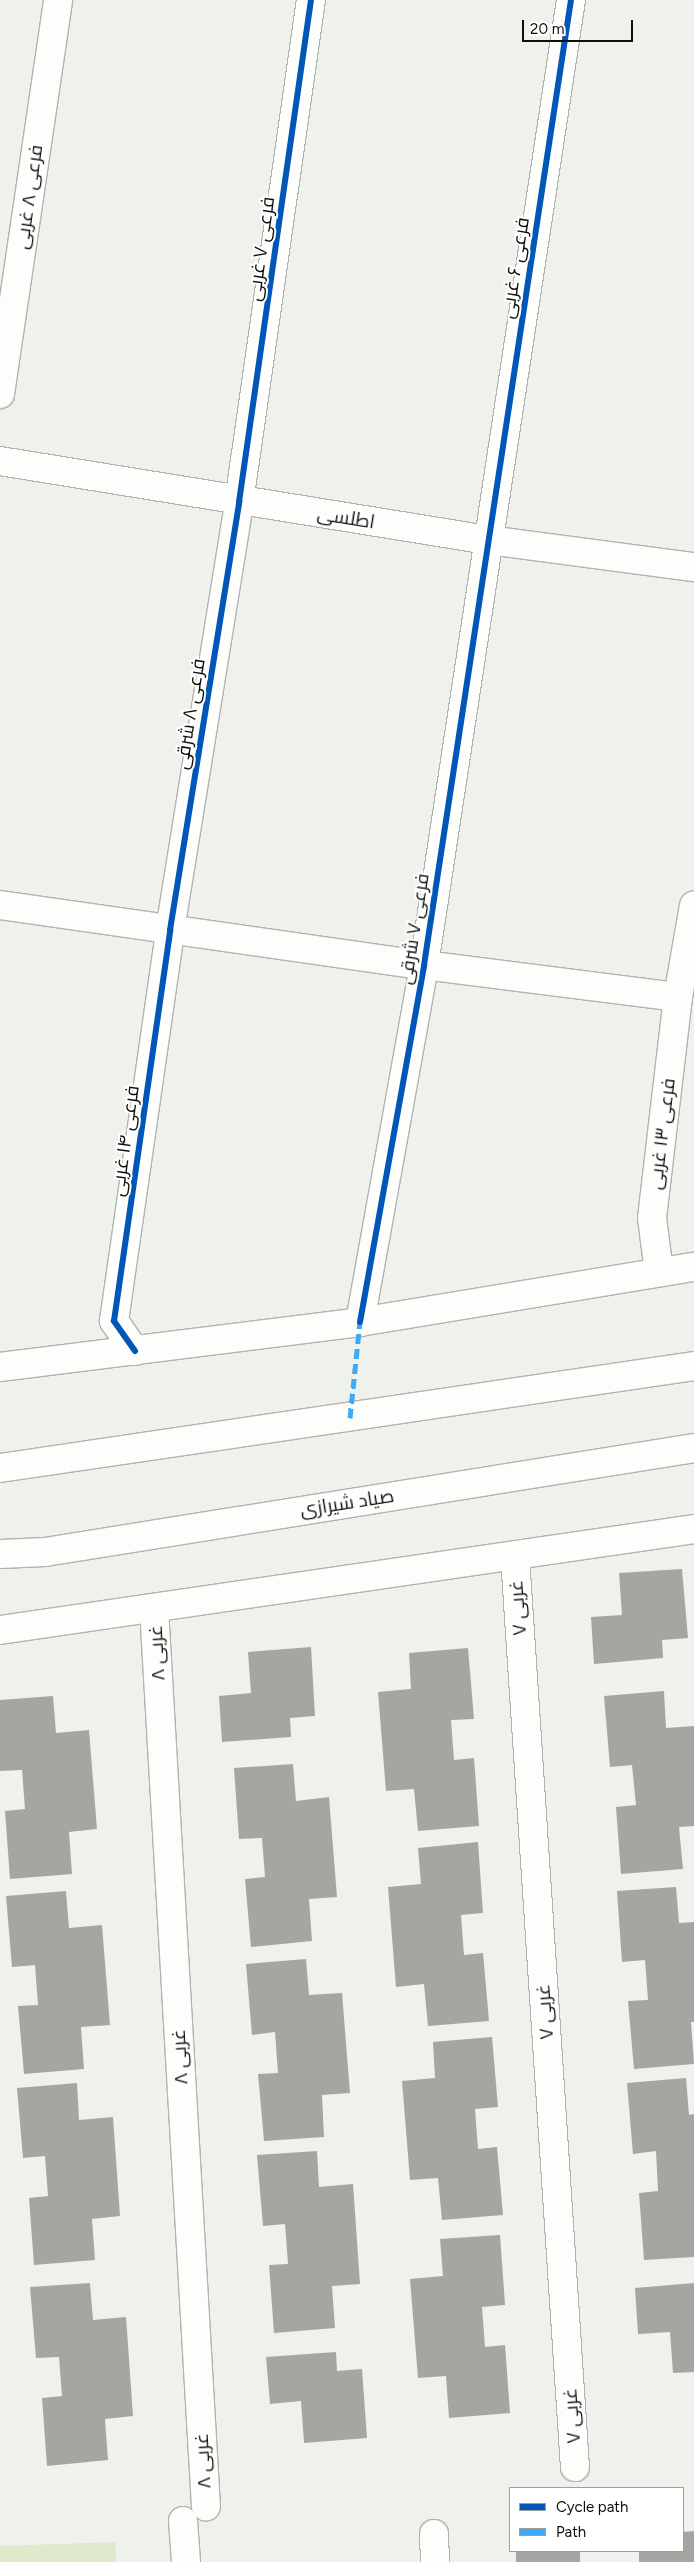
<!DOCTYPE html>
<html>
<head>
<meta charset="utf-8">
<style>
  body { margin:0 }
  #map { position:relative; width:694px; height:2562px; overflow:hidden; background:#eff1ec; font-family:Figtree,Cairo,sans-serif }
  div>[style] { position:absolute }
  .green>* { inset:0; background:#dfe9cc }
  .building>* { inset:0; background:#a4a6a2; transform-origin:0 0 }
  .roads { filter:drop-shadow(1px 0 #b1b3ae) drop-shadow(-1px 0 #b1b3ae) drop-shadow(0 1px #b1b3ae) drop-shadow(0 -1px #b1b3ae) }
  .minor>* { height:28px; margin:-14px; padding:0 14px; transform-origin:14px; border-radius:14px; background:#fdfdfc }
  .tertiary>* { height:28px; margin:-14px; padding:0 14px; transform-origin:14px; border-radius:14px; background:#fdfdfc }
  .secondary>* { height:28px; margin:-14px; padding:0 14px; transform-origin:14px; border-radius:14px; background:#fdfdfc }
  .quiet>* { height:5px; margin-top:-2.5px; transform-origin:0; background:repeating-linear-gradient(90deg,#3fa9f5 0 10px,transparent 0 15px) }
  .cycleway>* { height:6px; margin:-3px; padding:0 3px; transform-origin:3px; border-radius:3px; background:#0057b8 }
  span { translate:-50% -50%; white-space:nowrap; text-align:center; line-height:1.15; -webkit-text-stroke:4px #fff; paint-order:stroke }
  .street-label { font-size:19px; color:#0e0f0b }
  .legend { position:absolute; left:509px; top:2487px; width:175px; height:65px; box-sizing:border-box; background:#fff; border:1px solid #9f9f9d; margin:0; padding:6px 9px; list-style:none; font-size:15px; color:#0e0f0b }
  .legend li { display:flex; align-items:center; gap:10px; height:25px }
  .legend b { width:25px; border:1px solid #9f9f9d }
  .scale { position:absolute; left:522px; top:20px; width:111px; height:22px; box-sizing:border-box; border:2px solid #0e0f0b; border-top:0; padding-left:6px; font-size:15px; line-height:18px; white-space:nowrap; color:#0e0f0b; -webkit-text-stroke:4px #fff; paint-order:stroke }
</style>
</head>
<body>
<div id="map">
  <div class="green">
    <i style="clip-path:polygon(115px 2542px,116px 2562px,0 2562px,0 2546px)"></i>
  </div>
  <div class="building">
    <i style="clip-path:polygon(682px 1569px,688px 1638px,662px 1640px,663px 1658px,594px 1664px,591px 1617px,622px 1615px,619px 1573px)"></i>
    <i style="clip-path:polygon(311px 1647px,315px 1716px,290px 1718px,291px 1737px,222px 1742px,219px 1696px,251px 1693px,248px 1652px)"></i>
    <i style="clip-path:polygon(468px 1648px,474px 1719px,451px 1720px,454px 1760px,474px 1758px,479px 1826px,418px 1831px,414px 1789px,386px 1791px,378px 1692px,411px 1689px,409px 1653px)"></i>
    <i style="clip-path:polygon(664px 1691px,666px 1728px,694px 1726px,694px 1826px,679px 1827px,683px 1869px,621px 1874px,616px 1807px,636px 1805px,632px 1765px,610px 1767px,604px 1696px)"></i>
    <i style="clip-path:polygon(53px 1696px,56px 1733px,89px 1730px,97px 1829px,69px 1832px,72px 1874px,10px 1879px,5px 1811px,25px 1809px,22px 1770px,0 1771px,0 1700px)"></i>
    <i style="clip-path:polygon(293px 1764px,296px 1801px,329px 1797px,337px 1897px,309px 1899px,312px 1941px,251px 1947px,245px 1879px,265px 1877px,262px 1838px,239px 1839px,234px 1768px)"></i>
    <i style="clip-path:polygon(478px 1842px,483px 1913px,461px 1915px,464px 1955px,483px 1953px,489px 2021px,428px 2026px,424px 1984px,396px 1987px,388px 1887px,421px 1884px,418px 1848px)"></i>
    <i style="clip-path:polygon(676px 1887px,679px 1923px,694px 1922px,694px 2022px,691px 2022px,694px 2064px,634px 2069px,628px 2001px,648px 2000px,645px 1960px,622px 1962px,617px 1891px)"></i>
    <i style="clip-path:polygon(66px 1891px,69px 1928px,102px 1925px,110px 2025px,81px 2027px,84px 2069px,24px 2074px,18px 2006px,38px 2005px,35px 1965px,12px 1967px,6px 1896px)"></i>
    <i style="clip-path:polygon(306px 1959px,309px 1995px,342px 1993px,350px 2093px,322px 2095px,324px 2137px,264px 2141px,258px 2074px,278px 2073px,275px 2032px,252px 2035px,246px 1964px)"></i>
    <i style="clip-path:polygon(492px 2037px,498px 2107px,475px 2109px,478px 2149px,497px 2147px,503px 2215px,442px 2220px,438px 2178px,410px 2180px,402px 2081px,435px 2078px,433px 2042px)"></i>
    <i style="clip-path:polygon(686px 2078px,689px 2115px,694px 2114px,694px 2257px,644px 2260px,639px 2193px,658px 2191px,656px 2151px,633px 2154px,627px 2083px)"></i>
    <i style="clip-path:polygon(77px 2083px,79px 2120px,113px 2117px,120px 2216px,92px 2219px,95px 2260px,34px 2265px,29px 2198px,48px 2196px,45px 2156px,23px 2158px,17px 2088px)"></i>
    <i style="clip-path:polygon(317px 2151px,319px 2187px,353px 2184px,360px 2284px,332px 2286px,335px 2328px,274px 2333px,269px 2265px,288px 2264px,285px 2224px,263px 2226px,257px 2155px)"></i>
    <i style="clip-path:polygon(500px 2235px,505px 2305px,482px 2307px,485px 2347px,505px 2345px,510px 2413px,449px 2418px,446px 2376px,418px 2378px,410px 2279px,443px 2276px,440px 2239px)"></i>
    <i style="clip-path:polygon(90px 2283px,93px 2320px,126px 2317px,133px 2416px,105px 2419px,108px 2460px,47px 2466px,42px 2398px,62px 2396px,59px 2357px,36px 2358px,30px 2287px)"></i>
    <i style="clip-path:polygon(694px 2283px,694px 2372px,673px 2373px,670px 2332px,638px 2334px,635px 2288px)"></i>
    <i style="clip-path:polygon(336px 2352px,337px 2371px,362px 2369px,367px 2438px,304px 2443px,301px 2401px,270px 2404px,266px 2357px)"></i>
    <i style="clip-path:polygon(694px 2531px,694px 2562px,639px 2562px,639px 2551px,683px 2551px,683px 2532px)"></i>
    <i style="left:516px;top:2551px;width:64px;height:11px"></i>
  </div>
  <div class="roads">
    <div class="minor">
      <i style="left:0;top:394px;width:398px;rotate:-81.6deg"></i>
      <i style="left:0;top:461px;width:494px;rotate:9.2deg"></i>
      <i style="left:488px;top:540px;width:208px;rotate:7.5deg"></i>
      <i style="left:0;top:905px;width:428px;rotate:8.1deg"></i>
      <i style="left:424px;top:965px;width:256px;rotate:7.2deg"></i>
      <i style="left:659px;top:1272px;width:54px;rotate:-97.4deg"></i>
      <i style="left:652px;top:1218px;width:223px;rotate:-83.3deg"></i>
      <i style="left:678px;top:997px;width:93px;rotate:-80.1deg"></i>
      <i style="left:360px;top:1322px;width:363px;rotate:-79.8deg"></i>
      <i style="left:424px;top:965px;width:976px;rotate:-81.34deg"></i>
      <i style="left:135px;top:1351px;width:37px;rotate:-125deg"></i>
      <i style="left:114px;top:1321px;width:395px;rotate:-81.8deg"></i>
      <i style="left:170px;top:930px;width:434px;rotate:-80.8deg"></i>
      <i style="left:239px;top:502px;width:507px;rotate:-81.84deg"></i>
      <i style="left:515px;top:1557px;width:912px;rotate:86.23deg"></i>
      <i style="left:154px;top:1608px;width:900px;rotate:86.69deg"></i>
      <i style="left:0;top:1630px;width:701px;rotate:-8.28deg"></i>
      <i style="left:183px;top:2521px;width:41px;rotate:85.8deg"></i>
      <i style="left:434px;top:2534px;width:28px;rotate:88deg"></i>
    </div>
    <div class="tertiary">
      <i style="left:0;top:1367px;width:363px;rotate:-7.1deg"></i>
      <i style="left:360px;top:1322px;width:338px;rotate:-9.4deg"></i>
    </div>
    <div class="secondary">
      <i style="left:0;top:1468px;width:701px;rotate:-8.36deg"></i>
      <i style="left:0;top:1554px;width:45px;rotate:-2.5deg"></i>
      <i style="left:45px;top:1552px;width:657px;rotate:-9.1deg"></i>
    </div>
  </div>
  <div class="quiet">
    <i style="left:350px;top:1418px;width:97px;rotate:-84.1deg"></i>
  </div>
  <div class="cycleway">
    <i style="left:360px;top:1322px;width:363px;rotate:-79.8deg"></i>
    <i style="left:424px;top:965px;width:976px;rotate:-81.34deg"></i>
    <i style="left:135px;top:1351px;width:37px;rotate:-125deg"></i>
    <i style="left:114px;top:1321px;width:395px;rotate:-81.8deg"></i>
    <i style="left:170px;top:930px;width:434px;rotate:-80.8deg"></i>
    <i style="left:239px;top:502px;width:507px;rotate:-81.84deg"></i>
  </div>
  <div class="street-label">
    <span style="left:29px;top:197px;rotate:-82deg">فرعی ۸ غربی</span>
    <span style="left:261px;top:249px;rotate:-82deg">فرعی ۷ غربی</span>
    <span style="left:515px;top:268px;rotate:-81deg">فرعی ۶ غربی</span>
    <span style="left:346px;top:518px;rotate:9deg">اطلسی</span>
    <span style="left:190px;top:714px;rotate:-81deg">فرعی ۸ شرقی</span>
    <span style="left:414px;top:929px;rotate:-81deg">فرعی ۷ شرقی</span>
    <span style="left:662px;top:1134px;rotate:-83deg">فرعی ۱۳ غربی</span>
    <span style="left:125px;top:1141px;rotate:-82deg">فرعی ۱۴ غربی</span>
    <span style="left:347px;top:1503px;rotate:-9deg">صیاد شیرازی</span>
    <span style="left:518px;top:1608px;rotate:-94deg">۷ غربی</span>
    <span style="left:157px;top:1653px;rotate:-93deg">۸ غربی</span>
    <span style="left:545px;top:2012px;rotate:-94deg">۷ غربی</span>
    <span style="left:180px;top:2057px;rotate:-93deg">۸ غربی</span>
    <span style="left:572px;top:2416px;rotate:-94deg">۷ غربی</span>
    <span style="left:203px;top:2461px;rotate:-93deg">۸ غربی</span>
  </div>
  <ul class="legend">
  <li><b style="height:6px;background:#0057b8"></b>Cycle path</li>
  <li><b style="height:6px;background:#3fa9f5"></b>Path</li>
  </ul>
  <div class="scale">20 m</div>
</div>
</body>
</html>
